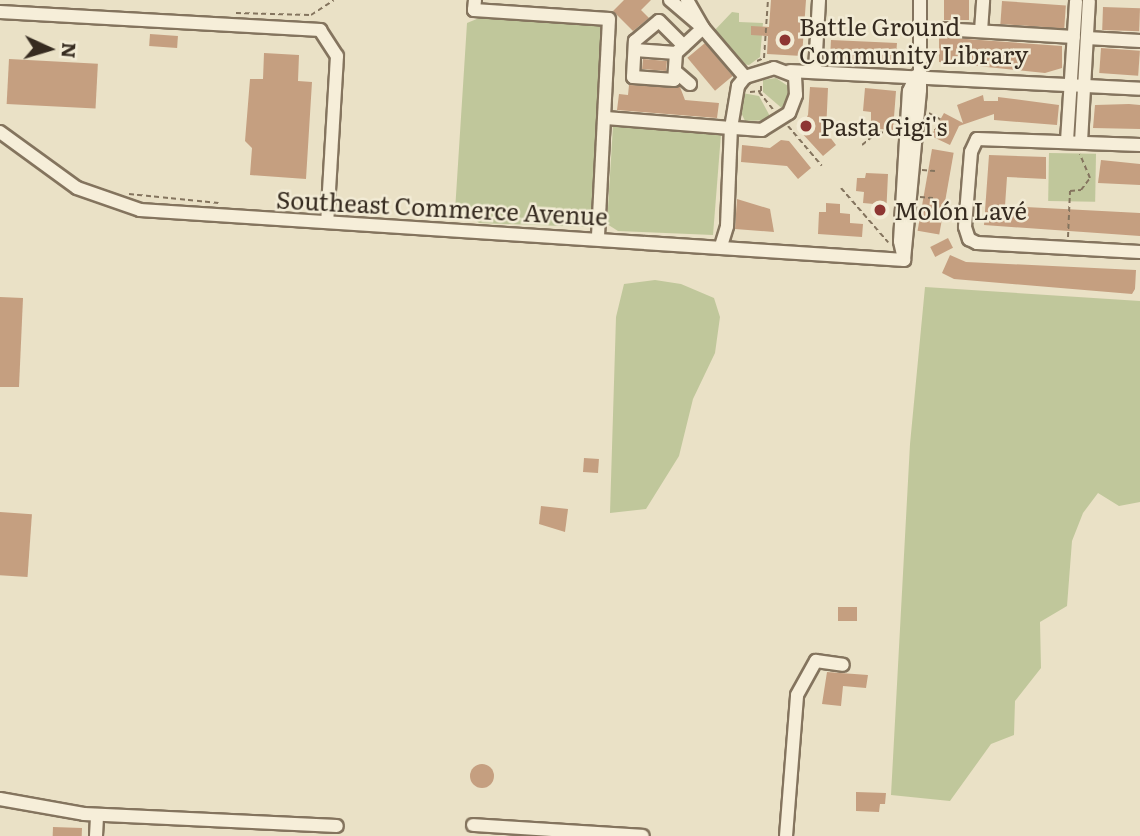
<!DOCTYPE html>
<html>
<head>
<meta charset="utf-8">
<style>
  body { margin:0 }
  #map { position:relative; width:1140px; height:836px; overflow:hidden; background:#eae1c6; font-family:Literata,serif }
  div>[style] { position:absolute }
  .green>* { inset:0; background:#c0c79b; transform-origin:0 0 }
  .building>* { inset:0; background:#c59f80; transform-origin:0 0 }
  .round { border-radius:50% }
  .path>* { height:2px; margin-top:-1px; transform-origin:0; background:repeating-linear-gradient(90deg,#84745e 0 5px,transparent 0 8.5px) }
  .roads { filter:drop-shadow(2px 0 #84745e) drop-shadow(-2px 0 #84745e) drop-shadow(0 2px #84745e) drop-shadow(0 -2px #84745e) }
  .minor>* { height:12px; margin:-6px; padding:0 6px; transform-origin:6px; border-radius:6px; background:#f6eed9 }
  .dots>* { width:19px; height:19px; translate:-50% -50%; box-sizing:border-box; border:4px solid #f2ebd5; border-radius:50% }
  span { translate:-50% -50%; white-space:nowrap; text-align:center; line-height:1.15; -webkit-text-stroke:5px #f2ebd5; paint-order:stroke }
  .poi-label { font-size:24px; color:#362b20 }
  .left { translate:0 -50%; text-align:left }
  .street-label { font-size:24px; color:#362b20 }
  .north { position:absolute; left:14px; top:14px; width:70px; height:70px; -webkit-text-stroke:5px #f2ebd5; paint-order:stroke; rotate:94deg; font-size:19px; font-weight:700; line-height:28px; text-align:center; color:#362b20 }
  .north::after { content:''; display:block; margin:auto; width:24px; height:32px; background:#362b20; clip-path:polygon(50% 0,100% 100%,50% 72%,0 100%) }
</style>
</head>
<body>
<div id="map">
  <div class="green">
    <i style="clip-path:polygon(732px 12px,739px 13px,739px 22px,763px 23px,760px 57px,749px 65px,741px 64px,713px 32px)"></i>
    <i style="clip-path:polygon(484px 16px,604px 25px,594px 219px,587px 227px,479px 223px,467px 211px,455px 211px,467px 23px)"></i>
    <i style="clip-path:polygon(776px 78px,791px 88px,784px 110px,763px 92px,763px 80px)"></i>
    <i style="clip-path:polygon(742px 93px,759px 96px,772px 120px,745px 121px,739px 108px)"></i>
    <i style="clip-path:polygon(613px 126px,721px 134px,713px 235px,618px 231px,607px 224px)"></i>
    <i style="left:1049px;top:153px;width:47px;height:48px;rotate:1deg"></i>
    <i style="clip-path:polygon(655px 280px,681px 284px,714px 298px,720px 317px,715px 353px,693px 399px,679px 456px,646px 509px,610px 513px,616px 317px,624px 284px)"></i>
    <i style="clip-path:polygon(925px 287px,1140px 301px,1140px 502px,1119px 506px,1098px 493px,1083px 513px,1072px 541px,1067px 606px,1040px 622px,1041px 668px,1015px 701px,1014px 735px,991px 744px,950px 801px,891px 795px,910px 444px)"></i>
  </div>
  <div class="building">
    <i style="clip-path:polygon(624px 0,651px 0,641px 10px,649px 18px,633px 31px,613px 11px)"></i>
    <i style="clip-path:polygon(771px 0,806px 0,802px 56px,767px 54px,768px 36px,751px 35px,751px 26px,769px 27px)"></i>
    <i style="left:944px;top:0;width:25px;height:20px"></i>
    <i style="left:1002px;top:1px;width:64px;height:23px;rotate:4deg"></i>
    <i style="left:1103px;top:7px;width:37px;height:23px;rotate:2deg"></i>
    <i style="left:150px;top:34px;width:28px;height:12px;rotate:4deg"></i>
    <i style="clip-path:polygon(939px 37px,1062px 46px,1062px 68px,1045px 73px,939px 62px)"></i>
    <i style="clip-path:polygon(831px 40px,897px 43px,896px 55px,888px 62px,830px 58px)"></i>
    <i style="left:705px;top:43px;width:43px;height:23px;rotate:50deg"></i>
    <i style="left:1101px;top:48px;width:39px;height:25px;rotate:4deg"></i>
    <i style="clip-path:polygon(264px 53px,299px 55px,298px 81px,312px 82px,306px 179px,250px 175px,252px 148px,245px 141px,250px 79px,263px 79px)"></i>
    <i style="left:9px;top:59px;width:89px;height:45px;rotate:3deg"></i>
    <i style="left:643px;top:59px;width:24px;height:10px;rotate:5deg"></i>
    <i style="clip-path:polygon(629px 85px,680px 87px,685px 100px,719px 103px,717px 118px,617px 110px,619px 94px,628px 95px)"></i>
    <i style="clip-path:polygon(810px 87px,828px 88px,826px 132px,836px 145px,823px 156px,799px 130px,808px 115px)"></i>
    <i style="clip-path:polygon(865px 88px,896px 91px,893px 130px,880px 129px,880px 123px,871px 122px,871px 112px,863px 111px)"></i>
    <i style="clip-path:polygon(983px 95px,984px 101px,998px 101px,998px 97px,1059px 105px,1057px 125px,994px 120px,994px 114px,959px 126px,950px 145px,931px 136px,944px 113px,963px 123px,957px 105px)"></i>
    <i style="clip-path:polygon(1129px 104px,1140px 105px,1140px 129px,1093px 128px,1095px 105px)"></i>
    <i style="clip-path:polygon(781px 140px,789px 141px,811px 168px,798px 179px,787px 166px,741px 162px,742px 145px,770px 148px)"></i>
    <i style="left:932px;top:149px;width:22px;height:83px;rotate:10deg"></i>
    <i style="clip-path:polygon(989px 155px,1046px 157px,1046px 179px,1007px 177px,1005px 206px,1140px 213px,1140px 236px,984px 225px)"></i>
    <i style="clip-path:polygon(1101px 160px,1140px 164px,1140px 185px,1098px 183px)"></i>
    <i style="clip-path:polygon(866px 173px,888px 174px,886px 217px,873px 216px,874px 204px,863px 203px,864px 192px,856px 191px,857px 178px,865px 178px)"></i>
    <i style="clip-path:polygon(737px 199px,770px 209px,774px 232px,735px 229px)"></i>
    <i style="clip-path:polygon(826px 203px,840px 204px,840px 213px,850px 214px,850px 223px,863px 224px,862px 237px,818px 234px,819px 212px,826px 212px)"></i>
    <i style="left:948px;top:238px;width:11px;height:20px;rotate:63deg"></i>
    <i style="clip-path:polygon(950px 255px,966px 262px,1136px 270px,1135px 289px,1132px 294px,954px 279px,942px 273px)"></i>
    <i style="clip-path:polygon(0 297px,23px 298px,19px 387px,0 387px)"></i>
    <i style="left:584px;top:458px;width:15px;height:14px;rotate:4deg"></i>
    <i style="clip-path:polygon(541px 506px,568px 509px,565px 532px,539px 524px)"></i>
    <i style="left:0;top:512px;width:32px;height:63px;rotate:4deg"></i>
    <i style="left:838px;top:607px;width:19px;height:14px"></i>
    <i style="clip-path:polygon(827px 672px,868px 675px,866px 688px,843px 686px,841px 706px,822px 704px)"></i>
    <i class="round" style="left:470px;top:764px;width:24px;height:24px"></i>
    <i style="clip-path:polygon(856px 792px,886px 793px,885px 804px,880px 804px,879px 812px,856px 811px)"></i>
    <i style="left:53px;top:827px;width:29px;height:9px;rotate:2deg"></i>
  </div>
  <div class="path">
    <i style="left:236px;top:13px;width:74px;rotate:1.5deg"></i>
    <i style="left:311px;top:15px;width:27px;rotate:-33deg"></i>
    <i style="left:896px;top:25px;width:8px;rotate:7deg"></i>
    <i style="left:757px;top:61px;width:8px;rotate:-23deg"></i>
    <i style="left:764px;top:58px;width:58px;rotate:-86.1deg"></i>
    <i style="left:750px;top:92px;width:11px;rotate:-5deg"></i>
    <i style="left:761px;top:91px;width:9px;rotate:-90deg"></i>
    <i style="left:759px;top:92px;width:22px;rotate:51deg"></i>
    <i style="left:929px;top:113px;width:13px;rotate:29deg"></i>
    <i style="left:927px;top:125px;width:9px;rotate:27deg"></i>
    <i style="left:788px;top:126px;width:52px;rotate:49.6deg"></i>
    <i style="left:862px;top:145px;width:21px;rotate:-39deg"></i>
    <i style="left:878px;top:132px;width:18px;rotate:6deg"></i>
    <i style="left:922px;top:170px;width:13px;rotate:4deg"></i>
    <i style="left:841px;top:188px;width:72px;rotate:49deg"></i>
    <i style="left:129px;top:194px;width:90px;rotate:5.7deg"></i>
    <i style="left:920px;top:197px;width:13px;rotate:4deg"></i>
    <i style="left:1068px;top:237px;width:46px;rotate:-87.5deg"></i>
    <i style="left:1070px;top:191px;width:11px;rotate:-5deg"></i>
    <i style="left:1081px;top:190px;width:15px;rotate:-53deg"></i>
    <i style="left:1090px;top:178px;width:26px;rotate:-113deg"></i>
  </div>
  <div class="roads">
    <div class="minor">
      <i style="left:475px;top:0;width:10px;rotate:96deg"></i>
      <i style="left:474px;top:10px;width:135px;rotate:3.8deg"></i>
      <i style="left:609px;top:19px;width:218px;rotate:92.9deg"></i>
      <i style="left:670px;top:0;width:43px;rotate:40.3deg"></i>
      <i style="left:703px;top:28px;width:65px;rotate:49.4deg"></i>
      <i style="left:687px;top:0;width:32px;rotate:60deg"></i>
      <i style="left:0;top:12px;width:321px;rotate:3.2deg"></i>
      <i style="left:320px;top:30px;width:31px;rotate:57deg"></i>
      <i style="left:337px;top:56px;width:166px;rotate:93.4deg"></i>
      <i style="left:942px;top:29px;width:132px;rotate:3.5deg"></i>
      <i style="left:981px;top:31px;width:31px;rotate:-86deg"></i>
      <i style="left:1087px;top:38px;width:53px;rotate:3.2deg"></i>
      <i style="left:635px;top:50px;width:41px;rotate:4.2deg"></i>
      <i style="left:676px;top:53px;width:37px;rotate:-43deg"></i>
      <i style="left:676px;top:53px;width:27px;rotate:94deg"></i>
      <i style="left:674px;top:80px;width:41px;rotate:-175.8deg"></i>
      <i style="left:633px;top:77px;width:36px;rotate:-87deg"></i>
      <i style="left:635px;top:41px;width:31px;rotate:-40deg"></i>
      <i style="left:659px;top:21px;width:35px;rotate:45deg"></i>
      <i style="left:774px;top:68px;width:22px;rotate:21deg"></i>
      <i style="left:795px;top:76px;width:19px;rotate:87deg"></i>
      <i style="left:796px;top:95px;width:19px;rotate:111deg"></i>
      <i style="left:789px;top:113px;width:32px;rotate:148deg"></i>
      <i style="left:762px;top:130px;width:31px;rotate:-176deg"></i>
      <i style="left:731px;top:128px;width:43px;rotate:-80.5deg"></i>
      <i style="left:738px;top:86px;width:11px;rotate:-52deg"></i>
      <i style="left:745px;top:77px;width:30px;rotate:-17deg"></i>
      <i style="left:815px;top:70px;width:70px;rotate:-86.7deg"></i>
      <i style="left:675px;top:71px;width:20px;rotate:41deg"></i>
      <i style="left:790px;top:71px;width:350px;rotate:2.9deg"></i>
      <i style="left:606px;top:118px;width:125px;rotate:4.6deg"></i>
      <i style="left:0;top:132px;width:95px;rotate:36deg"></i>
      <i style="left:77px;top:188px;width:67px;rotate:19.2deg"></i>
      <i style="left:140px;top:210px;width:766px;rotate:3.74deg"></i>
      <i style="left:1067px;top:141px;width:140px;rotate:-86.3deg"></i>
      <i style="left:1081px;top:142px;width:141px;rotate:-86.8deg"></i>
      <i style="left:1140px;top:145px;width:163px;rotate:-177.9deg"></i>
      <i style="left:977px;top:139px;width:14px;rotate:115deg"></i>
      <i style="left:971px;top:152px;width:75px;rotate:94.6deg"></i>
      <i style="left:965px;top:227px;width:13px;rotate:72deg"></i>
      <i style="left:969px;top:239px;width:9px;rotate:27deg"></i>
      <i style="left:977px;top:243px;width:163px;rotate:3.2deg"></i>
      <i style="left:721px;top:246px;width:21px;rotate:-73deg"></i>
      <i style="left:727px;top:226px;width:98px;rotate:-87.7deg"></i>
      <i style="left:904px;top:259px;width:18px;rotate:-103deg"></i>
      <i style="left:900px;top:241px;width:150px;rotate:-86.6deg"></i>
      <i style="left:909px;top:91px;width:17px;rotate:-65deg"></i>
      <i style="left:904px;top:260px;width:171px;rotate:-84.6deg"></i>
      <i style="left:920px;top:90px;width:90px;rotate:-90deg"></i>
      <i style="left:0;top:799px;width:85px;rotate:10.1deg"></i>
      <i style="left:84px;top:814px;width:253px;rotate:2.7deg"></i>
      <i style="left:473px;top:825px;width:170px;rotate:3.7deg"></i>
      <i style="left:96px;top:836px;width:21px;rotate:-87deg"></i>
      <i style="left:786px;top:836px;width:141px;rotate:-85.5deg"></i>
      <i style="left:797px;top:695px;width:39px;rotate:-61deg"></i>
      <i style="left:816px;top:661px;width:27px;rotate:8deg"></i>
    </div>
  </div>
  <div class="dots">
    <i style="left:785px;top:40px;background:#8e3633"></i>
    <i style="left:806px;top:126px;background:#8e3633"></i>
    <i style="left:880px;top:210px;background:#8e3633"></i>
  </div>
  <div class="poi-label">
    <span class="left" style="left:799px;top:40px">Battle Ground<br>Community Library</span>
    <span class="left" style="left:820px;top:126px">Pasta Gigi's</span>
    <span class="left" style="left:894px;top:210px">Molón Lavé</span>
  </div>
  <div class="street-label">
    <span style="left:442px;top:207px;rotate:3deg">Southeast Commerce Avenue</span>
  </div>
  <div class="north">N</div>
</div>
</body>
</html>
